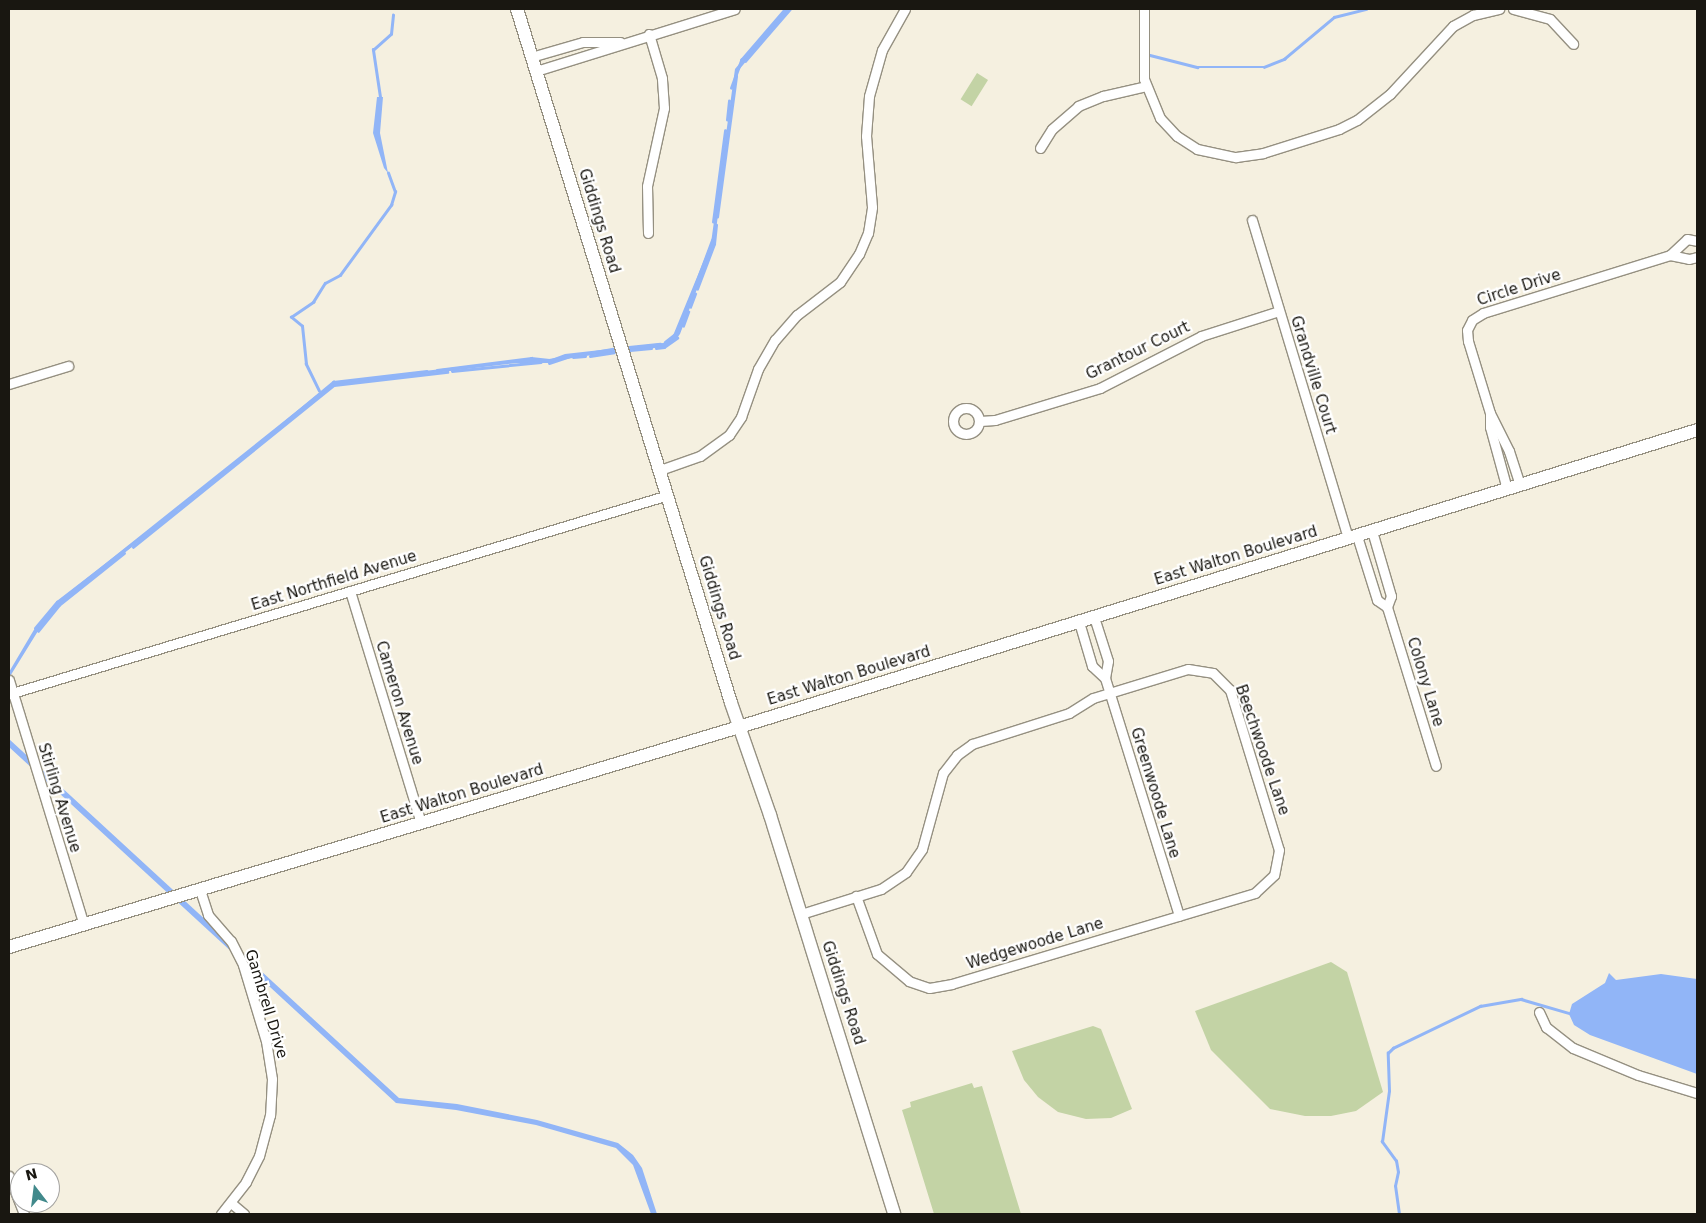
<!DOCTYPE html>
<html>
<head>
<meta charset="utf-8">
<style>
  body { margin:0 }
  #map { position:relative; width:1706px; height:1223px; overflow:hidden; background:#f5f0e0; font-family:"DejaVu Sans",sans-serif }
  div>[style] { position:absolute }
  .green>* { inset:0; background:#c3d3a5; transform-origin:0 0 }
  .water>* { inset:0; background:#91b5f7 }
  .stream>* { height:2.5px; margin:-1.25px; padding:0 1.25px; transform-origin:1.25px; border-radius:1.25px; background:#91b5f7 }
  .roads { filter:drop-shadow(1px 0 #959081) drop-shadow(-1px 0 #959081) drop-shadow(0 1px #959081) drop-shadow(0 -1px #959081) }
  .street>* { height:9px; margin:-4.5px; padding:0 4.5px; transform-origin:4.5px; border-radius:4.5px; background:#fff }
  .street>.ring { margin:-4.5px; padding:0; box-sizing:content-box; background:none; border:9px solid #fff; border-radius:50% }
  .secondary>* { height:12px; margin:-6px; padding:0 6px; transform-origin:6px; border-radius:6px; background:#fff }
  span { translate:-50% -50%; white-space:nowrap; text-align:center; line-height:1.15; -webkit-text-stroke:4.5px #fff; paint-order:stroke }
  .street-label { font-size:15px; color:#191711 }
  .frame { position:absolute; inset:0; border:10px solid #191711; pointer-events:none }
  .north { position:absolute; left:10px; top:1163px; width:50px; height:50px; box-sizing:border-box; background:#fff; border:1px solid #a3a2a0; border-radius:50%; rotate:345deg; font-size:14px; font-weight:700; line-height:20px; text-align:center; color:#191711 }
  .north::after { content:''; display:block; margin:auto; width:18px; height:22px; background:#41898b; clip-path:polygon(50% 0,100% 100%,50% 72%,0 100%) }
</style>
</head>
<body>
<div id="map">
  <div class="green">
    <i style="left:977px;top:73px;width:13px;height:31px;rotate:32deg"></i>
    <i style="clip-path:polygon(1331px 962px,1347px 972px,1383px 1092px,1356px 1111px,1331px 1116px,1305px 1116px,1270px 1109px,1211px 1050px,1195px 1011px)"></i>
    <i style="clip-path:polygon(1093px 1026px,1101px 1029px,1132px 1109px,1111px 1118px,1086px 1119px,1058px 1112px,1038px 1097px,1024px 1080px,1012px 1051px)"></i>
    <i style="clip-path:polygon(972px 1083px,974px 1088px,982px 1086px,1021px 1214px,934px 1214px,902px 1110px,911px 1107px,910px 1102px)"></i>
  </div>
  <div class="water">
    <i style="clip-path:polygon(785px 9px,790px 9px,738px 71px,714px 244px,680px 334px,675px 341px,664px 347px,566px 358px,549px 363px,517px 363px,334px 385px,59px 605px,38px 631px,9px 678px,9px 672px,35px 628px,57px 602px,333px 382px,516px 360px,549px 360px,565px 354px,663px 343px,672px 338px,711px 243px,735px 69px)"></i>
    <i style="clip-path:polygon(377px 97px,383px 97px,380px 133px,388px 173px,384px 168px,373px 133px)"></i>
    <i style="clip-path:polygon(9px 739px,399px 1098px,457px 1104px,537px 1120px,618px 1143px,633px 1155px,642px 1168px,657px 1214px,651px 1214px,633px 1165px,616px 1148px,536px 1125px,456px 1110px,396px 1103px,9px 747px)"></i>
    <i style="clip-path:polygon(1609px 973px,1616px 980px,1661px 974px,1697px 979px,1697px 1074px,1590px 1035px,1574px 1025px,1569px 1014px,1572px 1004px,1605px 983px)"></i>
  </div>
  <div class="stream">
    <i style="left:1150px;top:55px;width:49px;rotate:14.3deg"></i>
    <i style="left:1197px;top:67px;width:67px"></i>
    <i style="left:1264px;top:67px;width:22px;rotate:-22deg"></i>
    <i style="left:1284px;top:59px;width:65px;rotate:-40deg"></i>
    <i style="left:1334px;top:17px;width:33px;rotate:-14deg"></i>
    <i style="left:745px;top:61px;width:69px;rotate:-49.1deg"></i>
    <i style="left:731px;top:88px;width:30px;rotate:-70deg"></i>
    <i style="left:741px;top:60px;width:67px;rotate:-49.2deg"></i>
    <i style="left:380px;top:97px;width:48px;rotate:-98.5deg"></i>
    <i style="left:373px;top:50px;width:24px;rotate:-42deg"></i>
    <i style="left:391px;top:34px;width:19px;rotate:-84deg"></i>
    <i style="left:727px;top:120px;width:19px;rotate:-84deg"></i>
    <i style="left:717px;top:217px;width:142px;rotate:-82.3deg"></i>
    <i style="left:713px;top:222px;width:92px;rotate:-82.5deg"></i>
    <i style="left:697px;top:289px;width:48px;rotate:-69.3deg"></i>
    <i style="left:714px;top:244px;width:19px;rotate:-84deg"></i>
    <i style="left:690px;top:307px;width:14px;rotate:-69deg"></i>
    <i style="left:683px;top:326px;width:15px;rotate:-70deg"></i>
    <i style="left:665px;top:342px;width:16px;rotate:-38deg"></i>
    <i style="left:678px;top:332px;width:98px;rotate:-69.7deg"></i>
    <i style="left:629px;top:347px;width:31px;rotate:-6deg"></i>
    <i style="left:656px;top:348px;width:8px;rotate:-7deg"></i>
    <i style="left:664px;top:347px;width:16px;rotate:-35deg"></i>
    <i style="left:630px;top:350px;width:21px;rotate:-5deg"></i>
    <i style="left:590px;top:356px;width:24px;rotate:-9deg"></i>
    <i style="left:573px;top:357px;width:12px;rotate:-5deg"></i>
    <i style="left:549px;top:363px;width:20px;rotate:-18deg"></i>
    <i style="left:437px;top:370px;width:95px;rotate:-7.3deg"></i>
    <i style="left:531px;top:358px;width:18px;rotate:6deg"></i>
    <i style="left:549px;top:360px;width:65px;rotate:-9.8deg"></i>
    <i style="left:452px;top:371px;width:89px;rotate:-5.8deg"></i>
    <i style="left:319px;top:391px;width:30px;rotate:-116deg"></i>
    <i style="left:306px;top:364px;width:38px;rotate:-96deg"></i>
    <i style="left:302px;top:326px;width:14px;rotate:-141deg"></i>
    <i style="left:291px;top:317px;width:27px;rotate:-34deg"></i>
    <i style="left:313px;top:302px;width:22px;rotate:-58deg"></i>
    <i style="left:325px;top:283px;width:17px;rotate:-28deg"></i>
    <i style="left:340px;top:275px;width:87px;rotate:-53.9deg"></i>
    <i style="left:391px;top:205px;width:14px;rotate:-73deg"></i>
    <i style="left:395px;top:192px;width:20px;rotate:-110deg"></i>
    <i style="left:221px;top:475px;width:146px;rotate:-39.7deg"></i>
    <i style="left:333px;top:382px;width:94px;rotate:-6.7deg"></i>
    <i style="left:199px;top:492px;width:23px;rotate:-38deg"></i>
    <i style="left:180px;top:507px;width:16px;rotate:-38deg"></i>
    <i style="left:133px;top:547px;width:258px;rotate:-38.9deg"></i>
    <i style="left:334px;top:385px;width:114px;rotate:-6.6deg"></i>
    <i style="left:35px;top:628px;width:34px;rotate:-50deg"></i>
    <i style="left:57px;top:602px;width:149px;rotate:-37.6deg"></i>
    <i style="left:38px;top:631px;width:33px;rotate:-51deg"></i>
    <i style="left:59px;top:605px;width:83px;rotate:-38.7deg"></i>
    <i style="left:1399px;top:1214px;width:28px;rotate:-98deg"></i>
    <i style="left:1395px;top:1186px;width:14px;rotate:-78deg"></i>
    <i style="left:1398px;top:1172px;width:11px;rotate:-100deg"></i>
    <i style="left:1396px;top:1161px;width:24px;rotate:-126deg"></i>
    <i style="left:1382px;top:1142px;width:51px;rotate:-82.2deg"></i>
    <i style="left:1389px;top:1091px;width:38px;rotate:-92deg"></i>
    <i style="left:1388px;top:1053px;width:7px;rotate:-45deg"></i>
    <i style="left:1393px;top:1048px;width:97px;rotate:-25.8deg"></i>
    <i style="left:1480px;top:1006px;width:42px;rotate:-9.7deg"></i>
    <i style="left:1521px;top:999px;width:50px;rotate:16.3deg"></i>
  </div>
  <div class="roads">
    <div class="street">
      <i style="left:1144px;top:9px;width:70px;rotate:90deg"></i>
      <i style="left:1144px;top:79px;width:42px;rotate:67.7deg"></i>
      <i style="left:1160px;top:118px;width:25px;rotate:47deg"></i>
      <i style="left:1177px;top:136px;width:24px;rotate:33deg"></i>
      <i style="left:1197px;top:149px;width:40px;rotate:12deg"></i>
      <i style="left:1236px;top:157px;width:27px;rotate:-8deg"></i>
      <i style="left:1263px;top:153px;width:80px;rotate:-17.5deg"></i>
      <i style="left:1339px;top:129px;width:20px;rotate:-27deg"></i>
      <i style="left:1357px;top:120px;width:42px;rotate:-38.2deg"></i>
      <i style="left:1390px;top:94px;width:93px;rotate:-47.2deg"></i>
      <i style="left:1453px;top:26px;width:23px;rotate:-29deg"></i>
      <i style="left:1473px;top:15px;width:27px;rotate:-13deg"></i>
      <i style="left:1513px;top:9px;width:38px;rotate:15deg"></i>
      <i style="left:1550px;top:19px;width:34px;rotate:47deg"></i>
      <i style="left:531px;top:57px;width:54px;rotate:-16.1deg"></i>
      <i style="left:583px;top:42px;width:37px"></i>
      <i style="left:536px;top:71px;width:208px;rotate:-17.3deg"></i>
      <i style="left:1040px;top:148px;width:22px;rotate:-58deg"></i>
      <i style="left:1052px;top:129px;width:35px;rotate:-41deg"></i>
      <i style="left:1078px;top:106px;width:27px;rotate:-22deg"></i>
      <i style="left:1103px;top:96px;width:44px;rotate:-13.1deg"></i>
      <i style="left:1252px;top:220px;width:332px;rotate:73.2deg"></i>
      <i style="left:648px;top:233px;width:47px;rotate:-91.2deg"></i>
      <i style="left:647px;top:186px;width:80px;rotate:-77.7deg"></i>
      <i style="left:664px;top:108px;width:30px;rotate:-94deg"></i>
      <i style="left:662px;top:78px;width:46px;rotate:-106.5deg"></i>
      <i style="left:1670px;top:255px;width:19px;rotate:12deg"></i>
      <i style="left:1689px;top:259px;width:8px;rotate:-14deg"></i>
      <i style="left:9px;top:384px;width:62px;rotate:-17deg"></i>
      <i class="ring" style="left:953px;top:408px;width:17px;height:17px"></i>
      <i style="left:1490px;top:414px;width:13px;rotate:90deg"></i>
      <i style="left:1490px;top:427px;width:64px;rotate:74.7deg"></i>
      <i style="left:980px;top:421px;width:15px;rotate:-4deg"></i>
      <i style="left:995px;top:420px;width:110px;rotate:-16.9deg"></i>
      <i style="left:1100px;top:388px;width:114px;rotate:-27.2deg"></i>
      <i style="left:1201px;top:336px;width:82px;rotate:-17.8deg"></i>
      <i style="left:660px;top:470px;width:42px;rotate:-19.3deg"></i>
      <i style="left:700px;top:456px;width:36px;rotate:-36deg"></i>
      <i style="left:729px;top:435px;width:22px;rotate:-56deg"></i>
      <i style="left:741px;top:417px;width:51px;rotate:-70.5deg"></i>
      <i style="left:758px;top:369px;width:34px;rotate:-60deg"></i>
      <i style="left:775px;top:340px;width:33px;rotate:-49deg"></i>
      <i style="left:797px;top:315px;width:54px;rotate:-37.5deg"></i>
      <i style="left:840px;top:282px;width:34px;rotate:-56deg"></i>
      <i style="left:859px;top:254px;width:23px;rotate:-67deg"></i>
      <i style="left:868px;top:233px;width:26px;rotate:-81deg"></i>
      <i style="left:872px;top:207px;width:71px;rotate:-94.8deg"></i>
      <i style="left:866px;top:136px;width:40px;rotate:-85.7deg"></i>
      <i style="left:869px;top:96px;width:48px;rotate:-74.2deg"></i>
      <i style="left:882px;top:50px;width:47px;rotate:-60.7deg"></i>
      <i style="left:1520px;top:485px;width:36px;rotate:-108deg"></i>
      <i style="left:1509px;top:451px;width:42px;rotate:-116.6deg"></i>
      <i style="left:1490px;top:413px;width:75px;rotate:-107deg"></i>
      <i style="left:1468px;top:341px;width:11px;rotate:-95deg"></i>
      <i style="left:1467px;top:330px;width:11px;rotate:-63deg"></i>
      <i style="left:1472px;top:320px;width:13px;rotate:-32deg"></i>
      <i style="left:1483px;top:313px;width:196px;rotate:-17.2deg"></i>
      <i style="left:1670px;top:255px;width:23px;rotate:-43deg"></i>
      <i style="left:1687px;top:239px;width:10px;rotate:11deg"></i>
      <i style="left:1372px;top:531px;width:68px;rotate:73.7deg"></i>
      <i style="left:1391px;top:596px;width:12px;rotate:110deg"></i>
      <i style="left:1387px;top:607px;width:166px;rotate:72.9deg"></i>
      <i style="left:1357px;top:536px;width:67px;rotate:72.6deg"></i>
      <i style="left:1377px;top:600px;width:12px;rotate:35deg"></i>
      <i style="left:350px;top:591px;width:243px;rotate:73deg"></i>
      <i style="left:1094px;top:617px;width:46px;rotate:72.3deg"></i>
      <i style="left:1108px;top:661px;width:17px;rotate:100deg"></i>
      <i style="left:1105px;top:678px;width:249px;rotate:72.7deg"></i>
      <i style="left:1079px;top:622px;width:46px;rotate:73.5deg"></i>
      <i style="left:1092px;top:666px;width:18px;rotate:43deg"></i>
      <i style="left:9px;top:680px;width:256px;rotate:73deg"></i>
      <i style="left:9px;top:694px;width:688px;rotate:-16.8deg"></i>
      <i style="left:200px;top:890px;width:26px;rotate:72deg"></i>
      <i style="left:208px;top:915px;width:35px;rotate:49deg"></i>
      <i style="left:231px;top:941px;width:27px;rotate:63deg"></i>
      <i style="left:243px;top:965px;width:79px;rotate:73.2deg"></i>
      <i style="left:266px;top:1041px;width:38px;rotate:81deg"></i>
      <i style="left:272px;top:1079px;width:36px;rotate:93deg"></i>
      <i style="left:270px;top:1115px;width:42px;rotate:105deg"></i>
      <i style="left:259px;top:1156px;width:29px;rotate:117deg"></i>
      <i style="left:246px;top:1182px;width:41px;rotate:128deg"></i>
      <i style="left:801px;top:914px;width:84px;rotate:-17.4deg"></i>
      <i style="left:881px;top:889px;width:30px;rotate:-34deg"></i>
      <i style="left:906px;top:872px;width:28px;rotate:-55deg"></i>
      <i style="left:922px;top:849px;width:79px;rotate:-74.6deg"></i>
      <i style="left:943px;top:773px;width:23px;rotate:-52deg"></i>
      <i style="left:957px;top:755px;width:19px;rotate:-36deg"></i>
      <i style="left:972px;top:744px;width:102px;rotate:-17.7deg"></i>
      <i style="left:1069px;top:713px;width:28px;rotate:-32deg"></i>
      <i style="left:1093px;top:698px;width:99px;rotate:-17deg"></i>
      <i style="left:1188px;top:669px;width:25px;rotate:9deg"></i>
      <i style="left:1213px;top:673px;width:24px;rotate:45deg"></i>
      <i style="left:1230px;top:690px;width:167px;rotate:73deg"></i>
      <i style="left:1279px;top:850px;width:25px;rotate:101deg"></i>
      <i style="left:1274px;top:875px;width:26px;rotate:137deg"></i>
      <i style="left:1255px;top:893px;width:316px;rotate:163.3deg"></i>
      <i style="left:952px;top:984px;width:23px;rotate:170deg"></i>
      <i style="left:929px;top:988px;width:21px;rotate:-161deg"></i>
      <i style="left:909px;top:981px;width:42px;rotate:-139.8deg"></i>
      <i style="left:877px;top:954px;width:62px;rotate:-109.9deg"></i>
      <i style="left:1539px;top:1012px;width:17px;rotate:65deg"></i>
      <i style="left:1546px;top:1027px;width:34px;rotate:38deg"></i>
      <i style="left:1573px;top:1048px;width:70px;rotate:22.6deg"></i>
      <i style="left:1638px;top:1075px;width:62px;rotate:17deg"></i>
      <i style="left:9px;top:1176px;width:41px;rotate:68.5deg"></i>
      <i style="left:231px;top:1203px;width:17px;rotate:40deg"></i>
    </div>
    <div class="secondary">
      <i style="left:517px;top:9px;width:726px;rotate:72.86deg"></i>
      <i style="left:731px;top:703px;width:119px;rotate:70.8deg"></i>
      <i style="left:770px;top:815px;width:418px;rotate:72.7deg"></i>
      <i style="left:9px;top:947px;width:762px;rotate:-16.77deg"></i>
      <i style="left:739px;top:727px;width:1003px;rotate:-17.22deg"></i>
    </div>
  </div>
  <div class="street-label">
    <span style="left:599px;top:221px;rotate:73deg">Giddings Road</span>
    <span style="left:1519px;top:288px;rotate:-18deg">Circle Drive</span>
    <span style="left:1138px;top:351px;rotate:-26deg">Grantour Court</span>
    <span style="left:1313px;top:375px;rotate:73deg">Grandville Court</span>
    <span style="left:1236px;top:556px;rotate:-17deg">East Walton Boulevard</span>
    <span style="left:334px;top:581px;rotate:-17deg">East Northfield Avenue</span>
    <span style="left:719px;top:608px;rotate:73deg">Giddings Road</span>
    <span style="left:849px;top:676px;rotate:-17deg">East Walton Boulevard</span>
    <span style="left:1425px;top:682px;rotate:73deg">Colony Lane</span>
    <span style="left:399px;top:703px;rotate:73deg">Cameron Avenue</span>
    <span style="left:1262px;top:750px;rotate:71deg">Beechwoode Lane</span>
    <span style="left:1155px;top:793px;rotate:73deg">Greenwoode Lane</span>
    <span style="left:462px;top:794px;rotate:-17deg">East Walton Boulevard</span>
    <span style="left:59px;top:798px;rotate:73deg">Stirling Avenue</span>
    <span style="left:1035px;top:944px;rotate:-17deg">Wedgewoode Lane</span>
    <span style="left:843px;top:993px;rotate:72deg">Giddings Road</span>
    <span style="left:266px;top:1004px;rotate:73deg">Gambrell Drive</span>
  </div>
  <div class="frame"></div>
  <div class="north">N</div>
</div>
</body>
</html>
